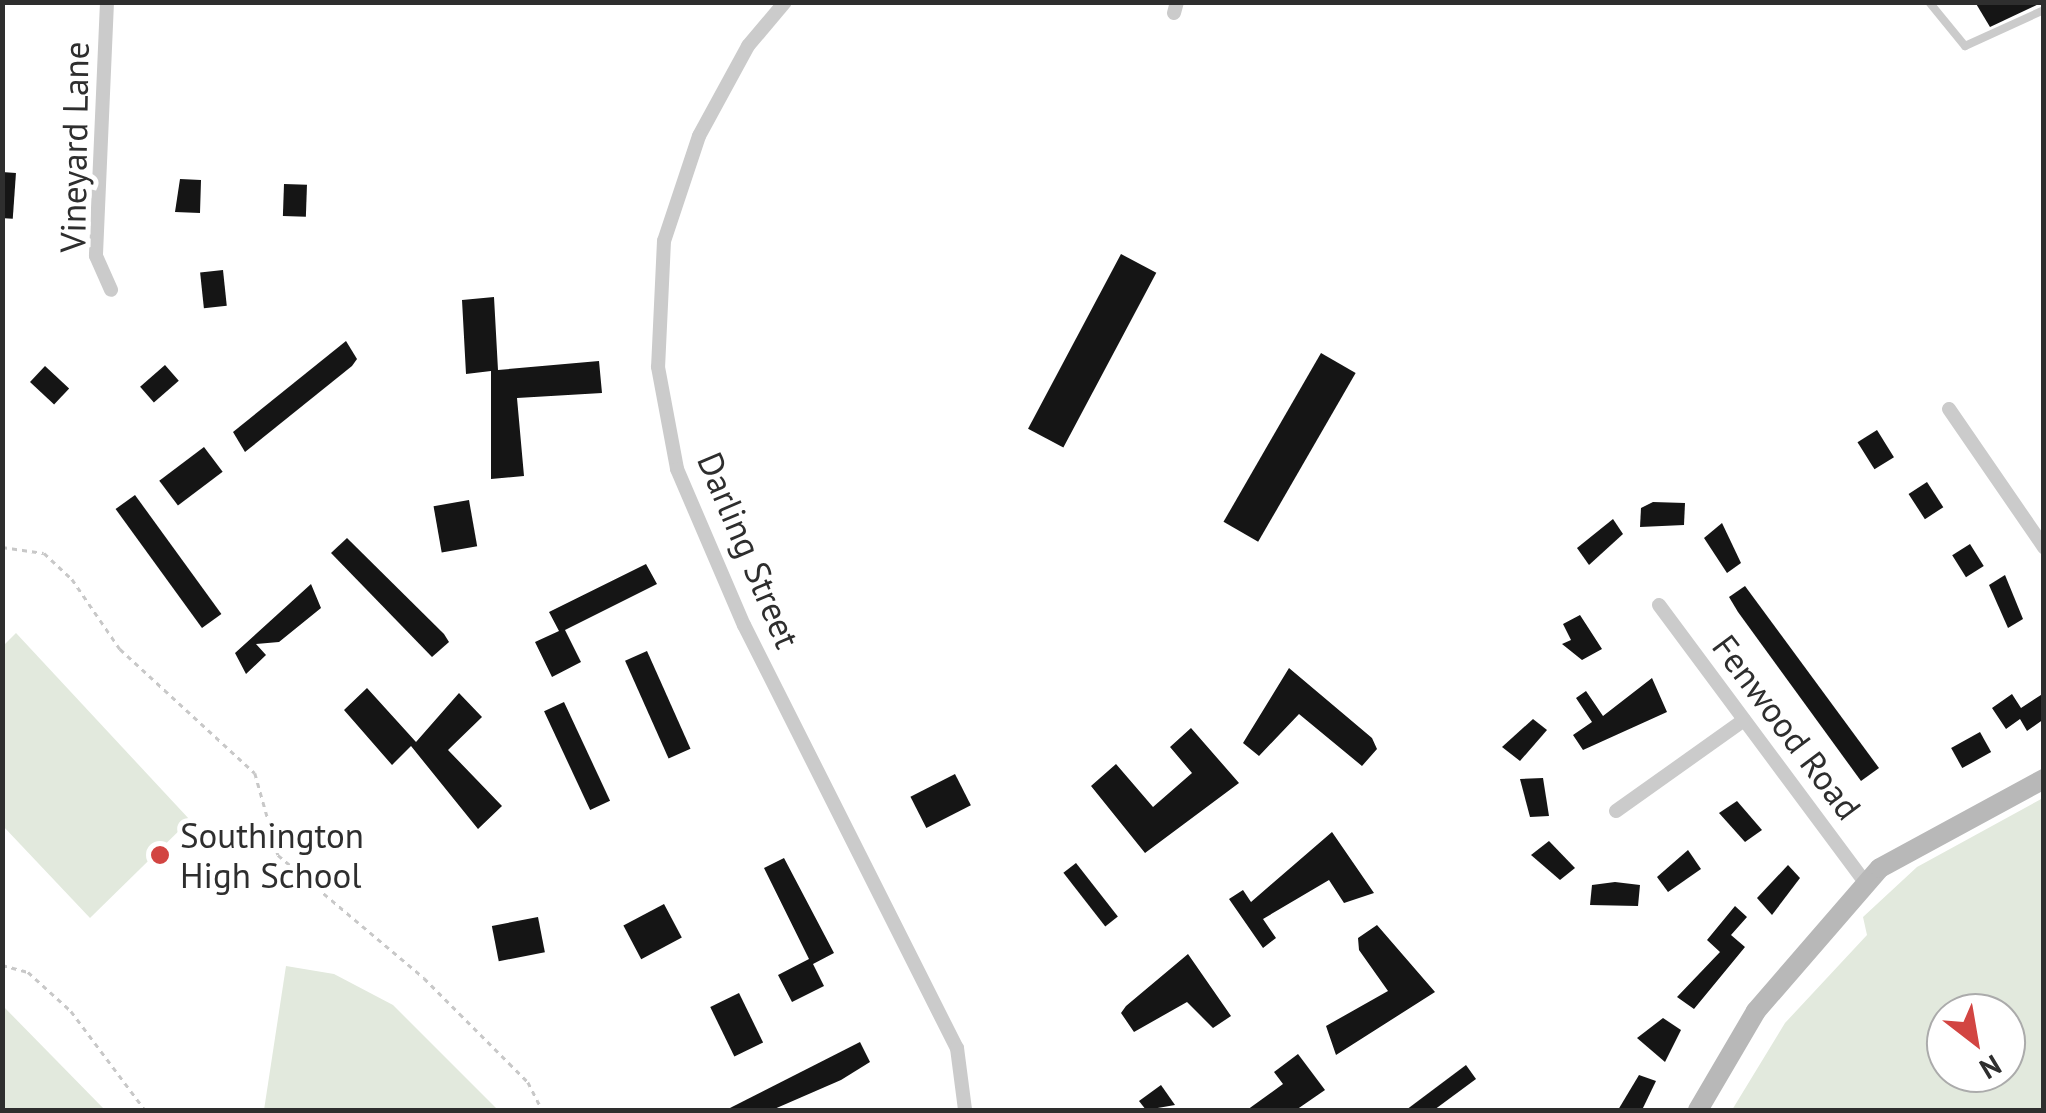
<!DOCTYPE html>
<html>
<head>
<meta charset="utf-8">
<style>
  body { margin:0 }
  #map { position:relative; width:2046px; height:1113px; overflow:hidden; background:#fff; font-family:"PT Sans",sans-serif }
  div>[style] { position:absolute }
  .green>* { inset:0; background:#e2e9dd }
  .building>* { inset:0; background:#151515; transform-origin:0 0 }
  .path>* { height:2.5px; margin-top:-1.25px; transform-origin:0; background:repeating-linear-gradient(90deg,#c8c8c8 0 5px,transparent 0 10px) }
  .lane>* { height:8px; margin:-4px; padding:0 4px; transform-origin:4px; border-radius:4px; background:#cbcbcb }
  .street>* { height:14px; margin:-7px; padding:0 7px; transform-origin:7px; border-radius:7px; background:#cbcbcb }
  .secondary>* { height:20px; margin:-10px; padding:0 10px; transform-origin:10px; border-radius:10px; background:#b8b8b8 }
  .dots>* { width:28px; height:28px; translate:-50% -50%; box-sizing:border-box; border:5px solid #fff; border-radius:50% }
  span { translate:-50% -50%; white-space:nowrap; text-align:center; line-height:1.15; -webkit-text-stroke:10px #fff; paint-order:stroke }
  .street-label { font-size:35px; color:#2e2e2e }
  .poi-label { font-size:35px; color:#2e2e2e }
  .left { translate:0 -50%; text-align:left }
  .frame { position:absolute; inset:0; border:5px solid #2e2e2e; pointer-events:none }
  .north { position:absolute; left:1926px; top:993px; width:100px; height:100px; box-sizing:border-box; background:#fff; border:2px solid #ababab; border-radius:50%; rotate:149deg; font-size:28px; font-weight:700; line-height:40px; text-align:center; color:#2e2e2e }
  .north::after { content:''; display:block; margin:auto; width:35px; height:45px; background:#d24542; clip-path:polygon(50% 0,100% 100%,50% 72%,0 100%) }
</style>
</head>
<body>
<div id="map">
  <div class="green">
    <i style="clip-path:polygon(16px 633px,190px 820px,90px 918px,3px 826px,3px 646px)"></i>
    <i style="clip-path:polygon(evenodd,2043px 798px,2043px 1110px,1732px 1110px,1785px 1023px,1867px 935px,1863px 917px,1917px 867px,2043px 798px,1946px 1013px,2006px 1013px,2006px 1073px,1946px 1073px,1946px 1013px)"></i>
    <i style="clip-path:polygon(286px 966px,334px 974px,393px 1005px,498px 1110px,264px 1110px)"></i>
    <i style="clip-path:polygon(2px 1006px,3px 1006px,105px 1110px,3px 1110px)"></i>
  </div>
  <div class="building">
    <i style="clip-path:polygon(1975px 2px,2043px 2px,1990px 27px)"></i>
    <i style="left:2px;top:172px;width:14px;height:46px;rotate:4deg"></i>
    <i style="clip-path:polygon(180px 179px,201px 180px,200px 213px,175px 212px)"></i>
    <i style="left:284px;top:184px;width:23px;height:32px;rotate:2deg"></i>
    <i style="left:1121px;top:254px;width:40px;height:198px;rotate:28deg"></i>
    <i style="left:223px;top:270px;width:36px;height:23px;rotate:84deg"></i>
    <i style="clip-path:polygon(494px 297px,498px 370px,599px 361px,602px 393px,517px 398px,524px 476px,491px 479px,491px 371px,466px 374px,462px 300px)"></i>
    <i style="clip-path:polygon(346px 341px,357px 359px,352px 366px,245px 452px,233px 432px)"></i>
    <i style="left:1321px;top:353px;width:40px;height:195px;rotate:30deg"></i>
    <i style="left:165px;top:365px;width:21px;height:33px;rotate:49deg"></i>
    <i style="left:45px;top:366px;width:33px;height:22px;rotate:43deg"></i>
    <i style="left:1877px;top:430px;width:32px;height:23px;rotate:58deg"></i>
    <i style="left:204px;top:447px;width:31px;height:56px;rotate:53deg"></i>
    <i style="left:1927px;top:482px;width:30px;height:22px;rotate:57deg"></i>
    <i style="left:135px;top:495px;width:147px;height:24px;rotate:54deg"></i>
    <i style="left:469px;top:500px;width:47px;height:36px;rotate:80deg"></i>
    <i style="clip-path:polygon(1653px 502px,1685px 503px,1684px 525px,1640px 527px,1641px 508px)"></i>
    <i style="clip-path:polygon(1613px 519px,1623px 534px,1589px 565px,1577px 548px)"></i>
    <i style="clip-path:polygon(1722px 523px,1741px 563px,1727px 573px,1704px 538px)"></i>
    <i style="clip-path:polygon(347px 538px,444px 634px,449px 642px,432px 657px,331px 553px)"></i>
    <i style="left:1970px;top:544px;width:26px;height:21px;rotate:58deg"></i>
    <i style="clip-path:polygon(646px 564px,657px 584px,565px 630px,581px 662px,552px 677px,535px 642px,559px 631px,549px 612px)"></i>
    <i style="clip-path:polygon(2005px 575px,2023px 619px,2008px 628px,1989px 585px)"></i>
    <i style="clip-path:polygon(311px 584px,321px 608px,279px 642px,256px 644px,266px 655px,246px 674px,235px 653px)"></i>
    <i style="clip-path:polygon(1745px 586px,1879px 768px,1861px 781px,1738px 612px,1729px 597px)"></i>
    <i style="clip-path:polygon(1580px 615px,1602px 649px,1582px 660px,1562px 644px,1571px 640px,1563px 624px)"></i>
    <i style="left:647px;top:651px;width:107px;height:24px;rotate:66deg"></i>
    <i style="clip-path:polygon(1289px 668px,1372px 738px,1377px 749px,1362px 766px,1299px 714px,1259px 756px,1243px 743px)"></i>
    <i style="clip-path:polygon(1652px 678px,1667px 712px,1583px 750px,1573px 735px,1592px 722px,1576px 698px,1586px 691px,1603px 716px)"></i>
    <i style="clip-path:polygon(367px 688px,416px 742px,459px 693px,482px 717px,448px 750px,502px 806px,478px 829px,411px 746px,392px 765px,344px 710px)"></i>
    <i style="clip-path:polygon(2044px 693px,2044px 719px,2027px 731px,2020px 719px,2006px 729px,1992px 708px,2012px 694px,2021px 708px)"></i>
    <i style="left:564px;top:702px;width:109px;height:22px;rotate:65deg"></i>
    <i style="clip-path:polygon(1533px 719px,1547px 730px,1520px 761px,1502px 747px)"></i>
    <i style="clip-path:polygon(1191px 728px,1239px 783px,1145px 853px,1091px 786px,1116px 764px,1153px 807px,1192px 773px,1170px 747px)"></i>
    <i style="left:1980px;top:732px;width:23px;height:33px;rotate:61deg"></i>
    <i style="left:955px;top:774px;width:35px;height:50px;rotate:63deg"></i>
    <i style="clip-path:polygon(1543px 778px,1549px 816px,1530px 817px,1520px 779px)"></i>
    <i style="clip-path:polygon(1737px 801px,1762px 830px,1745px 842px,1719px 813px)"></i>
    <i style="clip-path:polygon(1332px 832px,1374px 893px,1344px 903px,1329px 880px,1263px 919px,1276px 938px,1263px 948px,1229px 899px,1243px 890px,1251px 902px)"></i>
    <i style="clip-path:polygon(1549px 841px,1575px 868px,1560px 880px,1531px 855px)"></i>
    <i style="clip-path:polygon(1688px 850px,1701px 869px,1668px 892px,1657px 877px)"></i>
    <i style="clip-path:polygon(784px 858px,834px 953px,813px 964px,824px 986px,792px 1002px,778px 975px,809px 959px,764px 868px)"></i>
    <i style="left:1076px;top:863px;width:68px;height:16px;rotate:52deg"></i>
    <i style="clip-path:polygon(1788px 865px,1800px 878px,1772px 915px,1757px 898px)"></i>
    <i style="clip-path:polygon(1615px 882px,1640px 885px,1638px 906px,1590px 905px,1592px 885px)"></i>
    <i style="left:664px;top:904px;width:38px;height:46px;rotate:62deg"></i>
    <i style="clip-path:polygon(1735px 906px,1747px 917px,1731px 935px,1745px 947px,1694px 1009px,1677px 997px,1720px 952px,1707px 940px)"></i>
    <i style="left:538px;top:917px;width:36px;height:47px;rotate:79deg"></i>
    <i style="clip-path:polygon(1377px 925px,1435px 992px,1336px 1055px,1326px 1026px,1388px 991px,1359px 950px,1358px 938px)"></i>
    <i style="clip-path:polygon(1188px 954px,1231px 1016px,1213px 1028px,1187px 1002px,1134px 1032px,1121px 1013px,1126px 1006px)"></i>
    <i style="left:739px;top:993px;width:55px;height:32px;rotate:64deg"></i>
    <i style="clip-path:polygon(1663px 1018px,1681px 1030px,1665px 1062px,1637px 1038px)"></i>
    <i style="clip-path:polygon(860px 1042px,870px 1062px,841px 1080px,772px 1110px,726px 1110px)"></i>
    <i style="clip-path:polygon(1298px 1054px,1325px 1090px,1296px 1110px,1247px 1110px,1283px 1084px,1274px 1072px)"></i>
    <i style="clip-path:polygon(1466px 1065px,1476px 1079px,1434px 1110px,1406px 1110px)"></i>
    <i style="clip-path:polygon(1639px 1075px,1656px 1081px,1642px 1110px,1618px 1110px)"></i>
    <i style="clip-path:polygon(1161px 1085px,1175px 1105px,1146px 1110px,1139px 1101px)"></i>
  </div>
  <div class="path">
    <i style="left:2px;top:547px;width:42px;rotate:8.1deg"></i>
    <i style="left:44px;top:553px;width:38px;rotate:43deg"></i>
    <i style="left:72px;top:579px;width:85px;rotate:55.6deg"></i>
    <i style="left:120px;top:649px;width:183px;rotate:42.6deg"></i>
    <i style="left:255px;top:773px;width:85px;rotate:74.3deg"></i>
    <i style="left:278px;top:855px;width:191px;rotate:40.1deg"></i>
    <i style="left:424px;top:978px;width:147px;rotate:45deg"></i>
    <i style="left:528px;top:1082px;width:31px;rotate:63deg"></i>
    <i style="left:2px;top:965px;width:27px;rotate:15deg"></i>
    <i style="left:28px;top:972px;width:58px;rotate:42.2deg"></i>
    <i style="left:71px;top:1011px;width:124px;rotate:53.2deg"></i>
  </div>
  <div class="lane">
    <i style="left:1929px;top:2px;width:57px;rotate:50.7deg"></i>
    <i style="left:1965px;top:46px;width:87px;rotate:-24.5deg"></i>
  </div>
  <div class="street">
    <i style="left:107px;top:2px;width:254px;rotate:92.5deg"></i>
    <i style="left:96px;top:256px;width:37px;rotate:66deg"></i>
    <i style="left:785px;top:2px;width:57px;rotate:130.1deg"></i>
    <i style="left:748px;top:46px;width:102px;rotate:118.6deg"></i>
    <i style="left:699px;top:136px;width:111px;rotate:108.4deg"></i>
    <i style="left:664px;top:241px;width:126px;rotate:92.7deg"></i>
    <i style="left:658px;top:367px;width:104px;rotate:79.4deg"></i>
    <i style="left:677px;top:469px;width:170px;rotate:66.8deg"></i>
    <i style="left:744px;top:625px;width:474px;rotate:63.3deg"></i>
    <i style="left:957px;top:1048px;width:63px;rotate:82.6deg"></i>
    <i style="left:1174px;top:13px;width:11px;rotate:-75deg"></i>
    <i style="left:1949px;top:409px;width:168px;rotate:55.5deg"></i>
    <i style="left:1659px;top:605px;width:349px;rotate:53.4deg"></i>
    <i style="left:1616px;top:811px;width:157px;rotate:-35.4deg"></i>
  </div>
  <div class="secondary">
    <i style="left:1698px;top:1110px;width:115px;rotate:-59.6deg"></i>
    <i style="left:1756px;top:1011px;width:189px;rotate:-49.1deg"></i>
    <i style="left:1880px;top:868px;width:187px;rotate:-28.5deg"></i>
  </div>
  <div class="dots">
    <i style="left:160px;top:855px;background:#d24542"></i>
  </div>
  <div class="street-label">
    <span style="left:74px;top:147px;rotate:-89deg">Vineyard Lane</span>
    <span style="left:749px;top:550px;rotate:67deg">Darling Street</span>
    <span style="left:1787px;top:727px;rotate:53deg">Fenwood Road</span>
  </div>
  <div class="poi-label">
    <span class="left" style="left:180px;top:855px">Southington<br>High School</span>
  </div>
  <div class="frame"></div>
  <div class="north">N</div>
</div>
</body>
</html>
